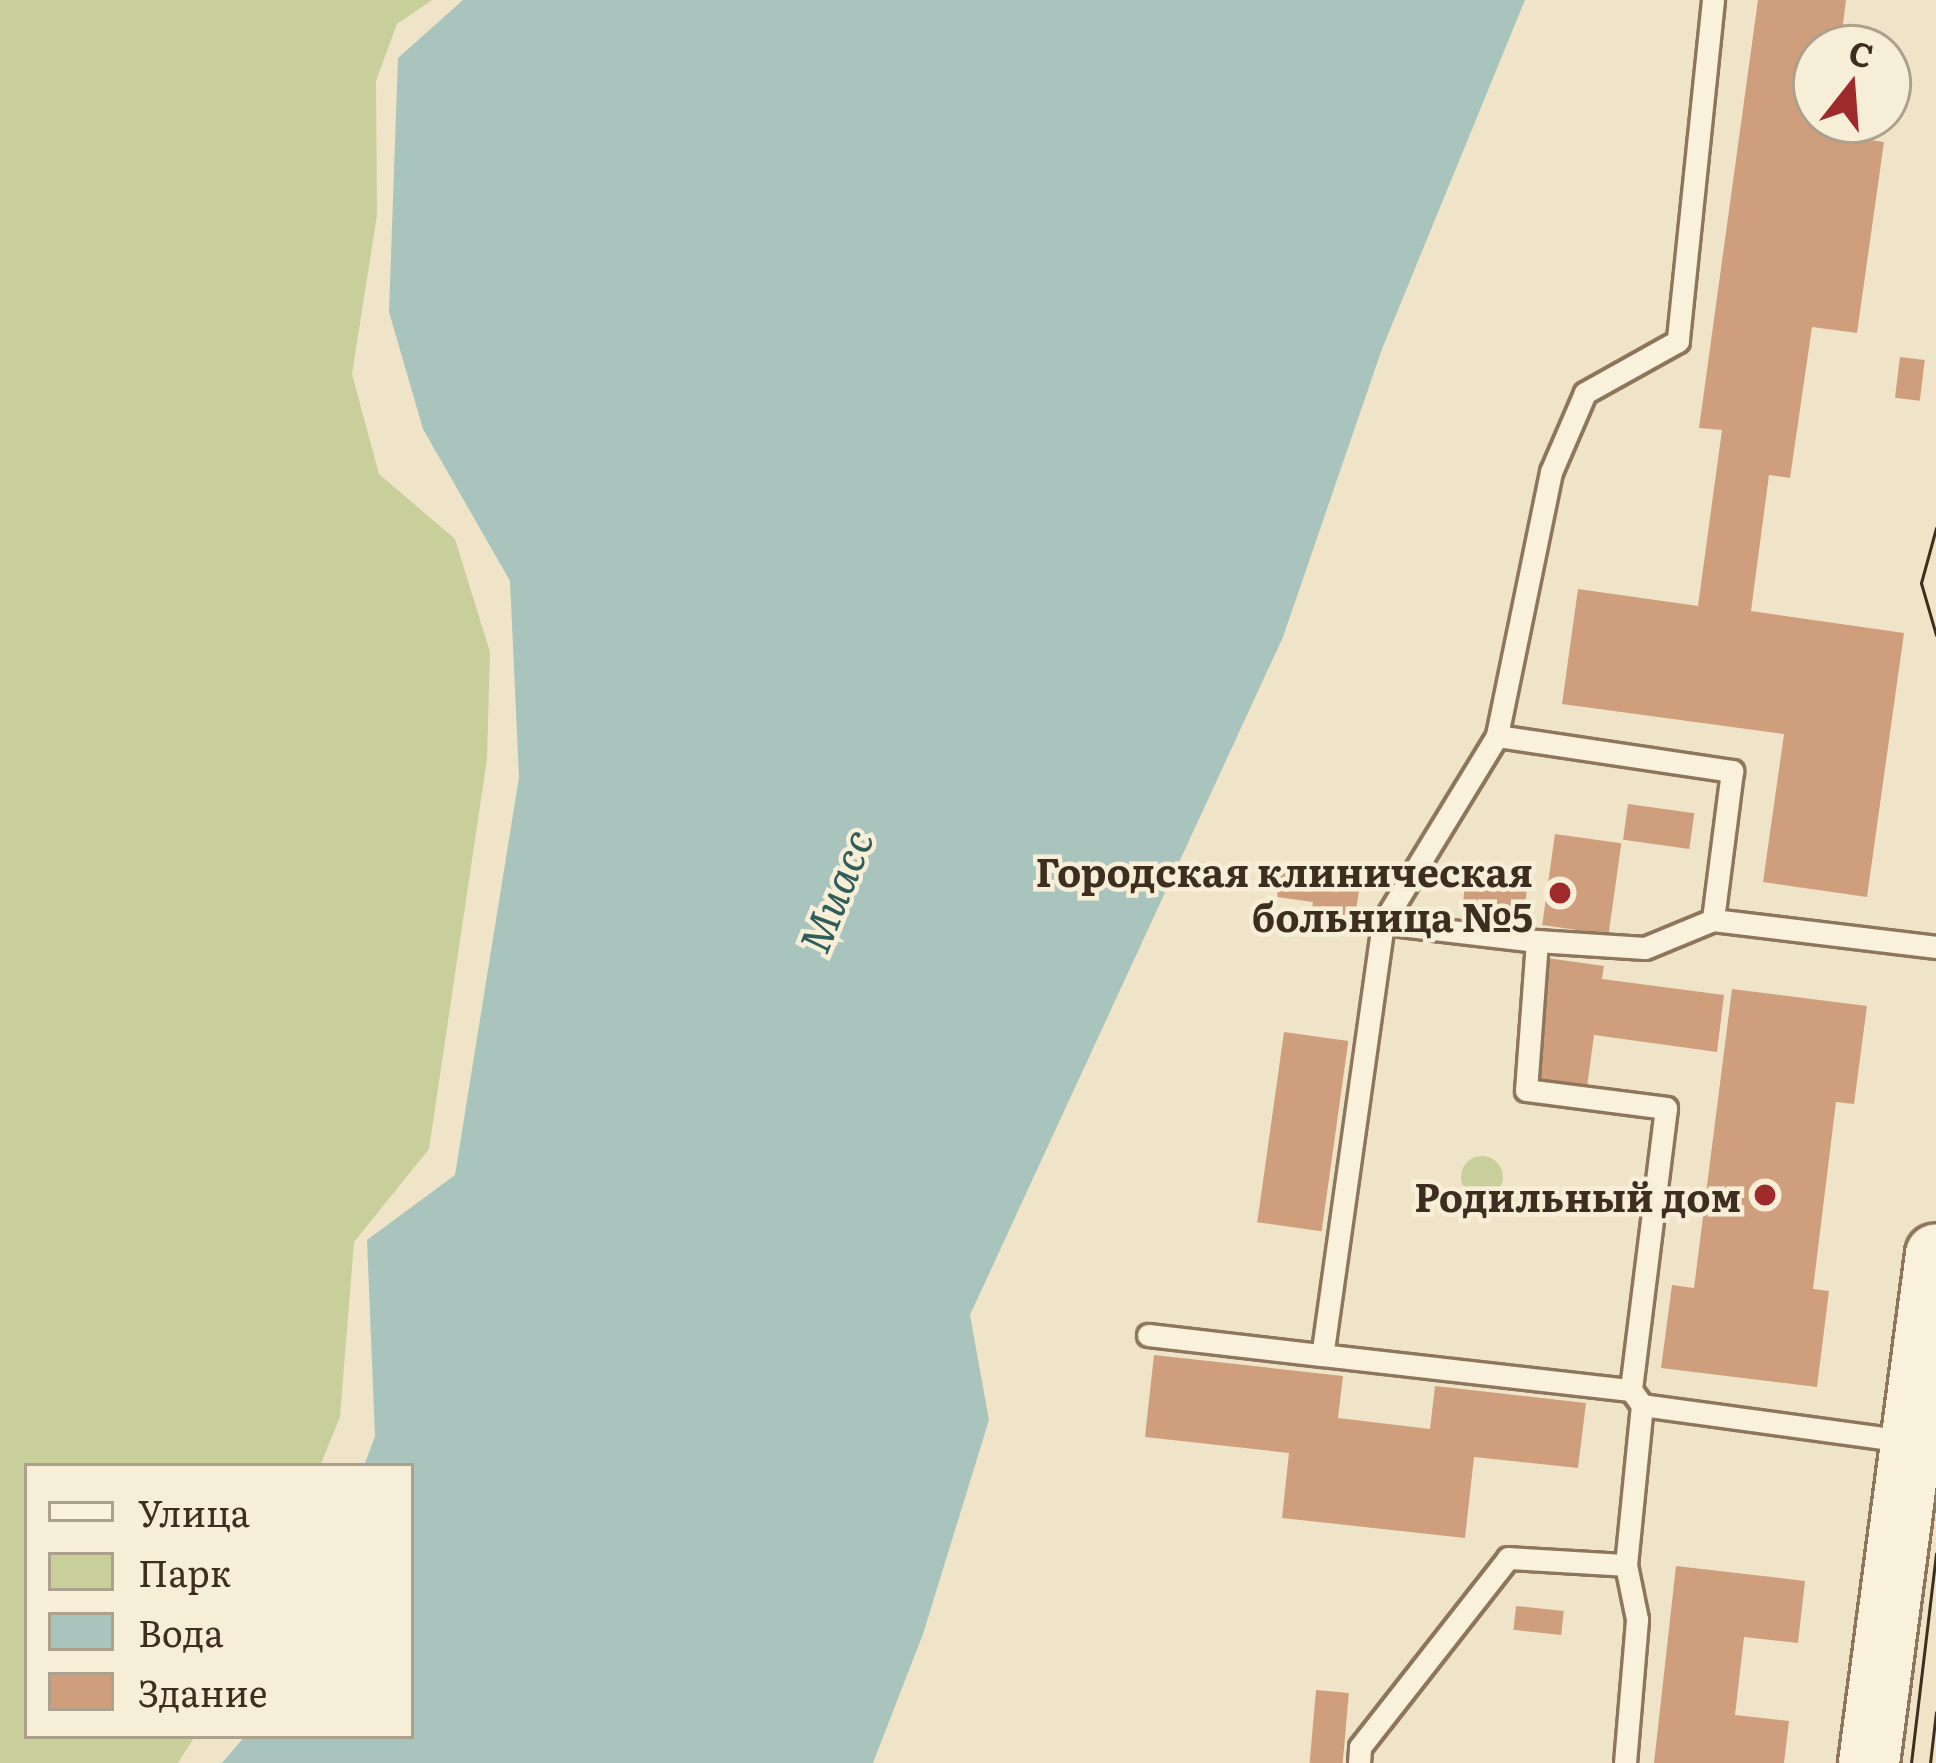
<!DOCTYPE html>
<html>
<head>
<meta charset="utf-8">
<style>
  body { margin:0 }
  #map { position:relative; width:1936px; height:1763px; overflow:hidden; background:#f0e4c8; font-family:Literata,serif }
  div>[style] { position:absolute }
  .green>* { inset:0; background:#c9cf9b }
  .round { border-radius:50% }
  .water>* { inset:0; background:#a9c4bc }
  .building>* { inset:0; background:#cf9f7d; transform-origin:0 0 }
  .roads { filter:drop-shadow(3px 0 #8d765c) drop-shadow(-3px 0 #8d765c) drop-shadow(0 3px #8d765c) drop-shadow(0 -3px #8d765c) }
  .service>* { height:21px; margin:-10.5px; padding:0 10.5px; transform-origin:10.5px; border-radius:10.5px; background:#faf1dc }
  .secondary>* { height:60px; margin:-30px; padding:0 30px; transform-origin:30px; border-radius:30px; background:#faf1dc }
  .tram>* { height:3px; margin:-1.5px; padding:0 1.5px; transform-origin:1.5px; border-radius:1.5px; background:#3d2e20 }
  .dots>* { width:33px; height:33px; translate:-50% -50%; box-sizing:border-box; border:6px solid #f7eed8; border-radius:50% }
  span { translate:-50% -50%; white-space:nowrap; text-align:center; line-height:1.15; -webkit-text-stroke:9px #f7eed8; paint-order:stroke }
  .poi-label { font-size:39px; color:#3d2e20; font-weight:700 }
  .right { translate:-100% -50%; text-align:right }
  .water-label { font-size:42px; color:#2f5d5a; font-style:italic }
  .legend { position:absolute; left:24px; top:1463px; width:390px; height:276px; box-sizing:border-box; background:#f7eed8; border:3px solid #ada18e; margin:0; padding:15px 21px; list-style:none; font-size:36px; color:#3d2e20 }
  .legend li { display:flex; align-items:center; gap:24px; height:60px }
  .legend b { width:60px; border:3px solid #ada18e }
  .north { position:absolute; left:1792px; top:24px; width:120px; height:120px; box-sizing:border-box; background:#f7eed8; border:3px solid #ada18e; border-radius:50%; rotate:17deg; font-size:33px; font-weight:700; line-height:48px; text-align:center; color:#3d2e20 }
  .north::after { content:''; display:block; margin:auto; width:42px; height:54px; background:#9e2a2b; clip-path:polygon(50% 0,100% 100%,50% 72%,0 100%) }
</style>
</head>
<body>
<div id="map">
  <div class="green">
    <i style="clip-path:polygon(0 0,432px 0,397px 24px,376px 81px,377px 215px,352px 374px,379px 474px,455px 539px,490px 652px,487px 759px,429px 1149px,354px 1242px,340px 1417px,320px 1466px,27px 1466px,27px 1736px,195px 1736px,178px 1763px,0 1763px)"></i>
    <i class="round" style="left:1461px;top:1156px;width:42px;height:42px"></i>
  </div>
  <div class="water">
    <i style="clip-path:polygon(463px 0,1525px 0,1382px 349px,1283px 637px,970px 1315px,989px 1420px,923px 1634px,873px 1763px,222px 1763px,245px 1736px,411px 1736px,411px 1466px,364px 1466px,375px 1436px,367px 1240px,455px 1175px,519px 777px,510px 581px,423px 429px,389px 312px,398px 58px)"></i>
  </div>
  <div class="building">
    <i style="clip-path:polygon(1758px 0,1846px 0,1840px 48px,1816px 48px,1816px 120px,1830px 120px,1828px 134px,1884px 142px,1857px 333px,1812px 327px,1790px 478px,1769px 475px,1751px 611px,1904px 633px,1867px 897px,1763px 882px,1784px 734px,1562px 704px,1578px 589px,1698px 606px,1722px 430px,1699px 428px)"></i>
    <i style="left:1900px;top:357px;width:25px;height:41px;rotate:7deg"></i>
    <i style="left:1628px;top:804px;width:67px;height:36px;rotate:8deg"></i>
    <i style="left:1555px;top:834px;width:67px;height:92px;rotate:8deg"></i>
    <i style="clip-path:polygon(1282px 864px,1361px 877px,1353px 931px,1310px 924px,1313px 902px,1277px 897px)"></i>
    <i style="left:1467px;top:865px;width:62px;height:40px;rotate:6deg"></i>
    <i style="clip-path:polygon(1547px 958px,1604px 966px,1602px 979px,1724px 995px,1717px 1052px,1594px 1035px,1587px 1087px,1531px 1080px)"></i>
    <i style="clip-path:polygon(1732px 989px,1867px 1006px,1854px 1104px,1836px 1102px,1813px 1289px,1829px 1291px,1817px 1387px,1661px 1368px,1672px 1285px,1694px 1288px)"></i>
    <i style="left:1284px;top:1032px;width:65px;height:192px;rotate:8deg"></i>
    <i style="clip-path:polygon(1154px 1355px,1343px 1376px,1338px 1418px,1430px 1429px,1435px 1386px,1586px 1403px,1578px 1468px,1474px 1457px,1465px 1538px,1282px 1518px,1289px 1453px,1145px 1437px)"></i>
    <i style="clip-path:polygon(1676px 1566px,1805px 1581px,1798px 1643px,1744px 1637px,1735px 1715px,1789px 1721px,1784px 1763px,1654px 1763px)"></i>
    <i style="left:1516px;top:1606px;width:48px;height:24px;rotate:6deg"></i>
    <i style="left:1316px;top:1690px;width:33px;height:73px;rotate:5deg"></i>
  </div>
  <div class="roads">
    <div class="service">
      <i style="left:1713px;top:0;width:343px;rotate:95.9deg"></i>
      <i style="left:1678px;top:341px;width:107px;rotate:150.8deg"></i>
      <i style="left:1585px;top:393px;width:86px;rotate:113.3deg"></i>
      <i style="left:1551px;top:472px;width:269px;rotate:101.6deg"></i>
      <i style="left:1497px;top:736px;width:238px;rotate:8.5deg"></i>
      <i style="left:1732px;top:771px;width:150px;rotate:97.3deg"></i>
      <i style="left:1713px;top:920px;width:225px;rotate:6.9deg"></i>
      <i style="left:1497px;top:736px;width:219px;rotate:121.4deg"></i>
      <i style="left:1383px;top:923px;width:155px;rotate:6.7deg"></i>
      <i style="left:1537px;top:941px;width:149px;rotate:94.2deg"></i>
      <i style="left:1526px;top:1090px;width:141px;rotate:7.3deg"></i>
      <i style="left:1666px;top:1108px;width:284px;rotate:97.1deg"></i>
      <i style="left:1631px;top:1390px;width:19px;rotate:54deg"></i>
      <i style="left:1642px;top:1405px;width:266px;rotate:7.8deg"></i>
      <i style="left:1383px;top:923px;width:436px;rotate:98deg"></i>
      <i style="left:1322px;top:1355px;width:311px;rotate:6.5deg"></i>
      <i style="left:1537px;top:941px;width:108px;rotate:3.7deg"></i>
      <i style="left:1645px;top:948px;width:74px;rotate:-22.4deg"></i>
      <i style="left:1148px;top:1335px;width:175px;rotate:6.6deg"></i>
      <i style="left:1359px;top:1763px;width:16px;rotate:-86deg"></i>
      <i style="left:1360px;top:1747px;width:240px;rotate:-51.9deg"></i>
      <i style="left:1508px;top:1558px;width:118px;rotate:3.4deg"></i>
      <i style="left:1625px;top:1763px;width:144px;rotate:-85.2deg"></i>
      <i style="left:1637px;top:1619px;width:55px;rotate:-101.5deg"></i>
      <i style="left:1626px;top:1565px;width:161px;rotate:-84.3deg"></i>
    </div>
    <div class="secondary">
      <i style="left:1869px;top:1763px;width:513px;rotate:-82.5deg"></i>
    </div>
  </div>
  <div class="tram">
    <i style="left:1936px;top:528px;width:57px;rotate:105.3deg"></i>
    <i style="left:1921px;top:583px;width:54px;rotate:73.9deg"></i>
    <i style="left:1911px;top:1763px;width:211px;rotate:-83.2deg"></i>
    <i style="left:1930px;top:1763px;width:51px;rotate:-83.3deg"></i>
  </div>
  <div class="dots">
    <i style="left:1560px;top:893px;background:#9e2a2b"></i>
    <i style="left:1765px;top:1195px;background:#9e2a2b"></i>
  </div>
  <div class="poi-label">
    <span class="right" style="left:1533px;top:893px">Городская клиническая<br>больница №5</span>
    <span class="right" style="left:1741px;top:1195px">Родильный дом</span>
  </div>
  <div class="water-label">
    <span style="left:834px;top:890px;rotate:-68deg">Миасс</span>
  </div>
  <ul class="legend">
  <li><b style="height:15px;background:#faf1dc"></b>Улица</li>
  <li><b style="height:33px;background:#c9cf9b"></b>Парк</li>
  <li><b style="height:33px;background:#a9c4bc"></b>Вода</li>
  <li><b style="height:33px;background:#cf9f7d"></b>Здание</li>
  </ul>
  <div class="north">С</div>
</div>
</body>
</html>
